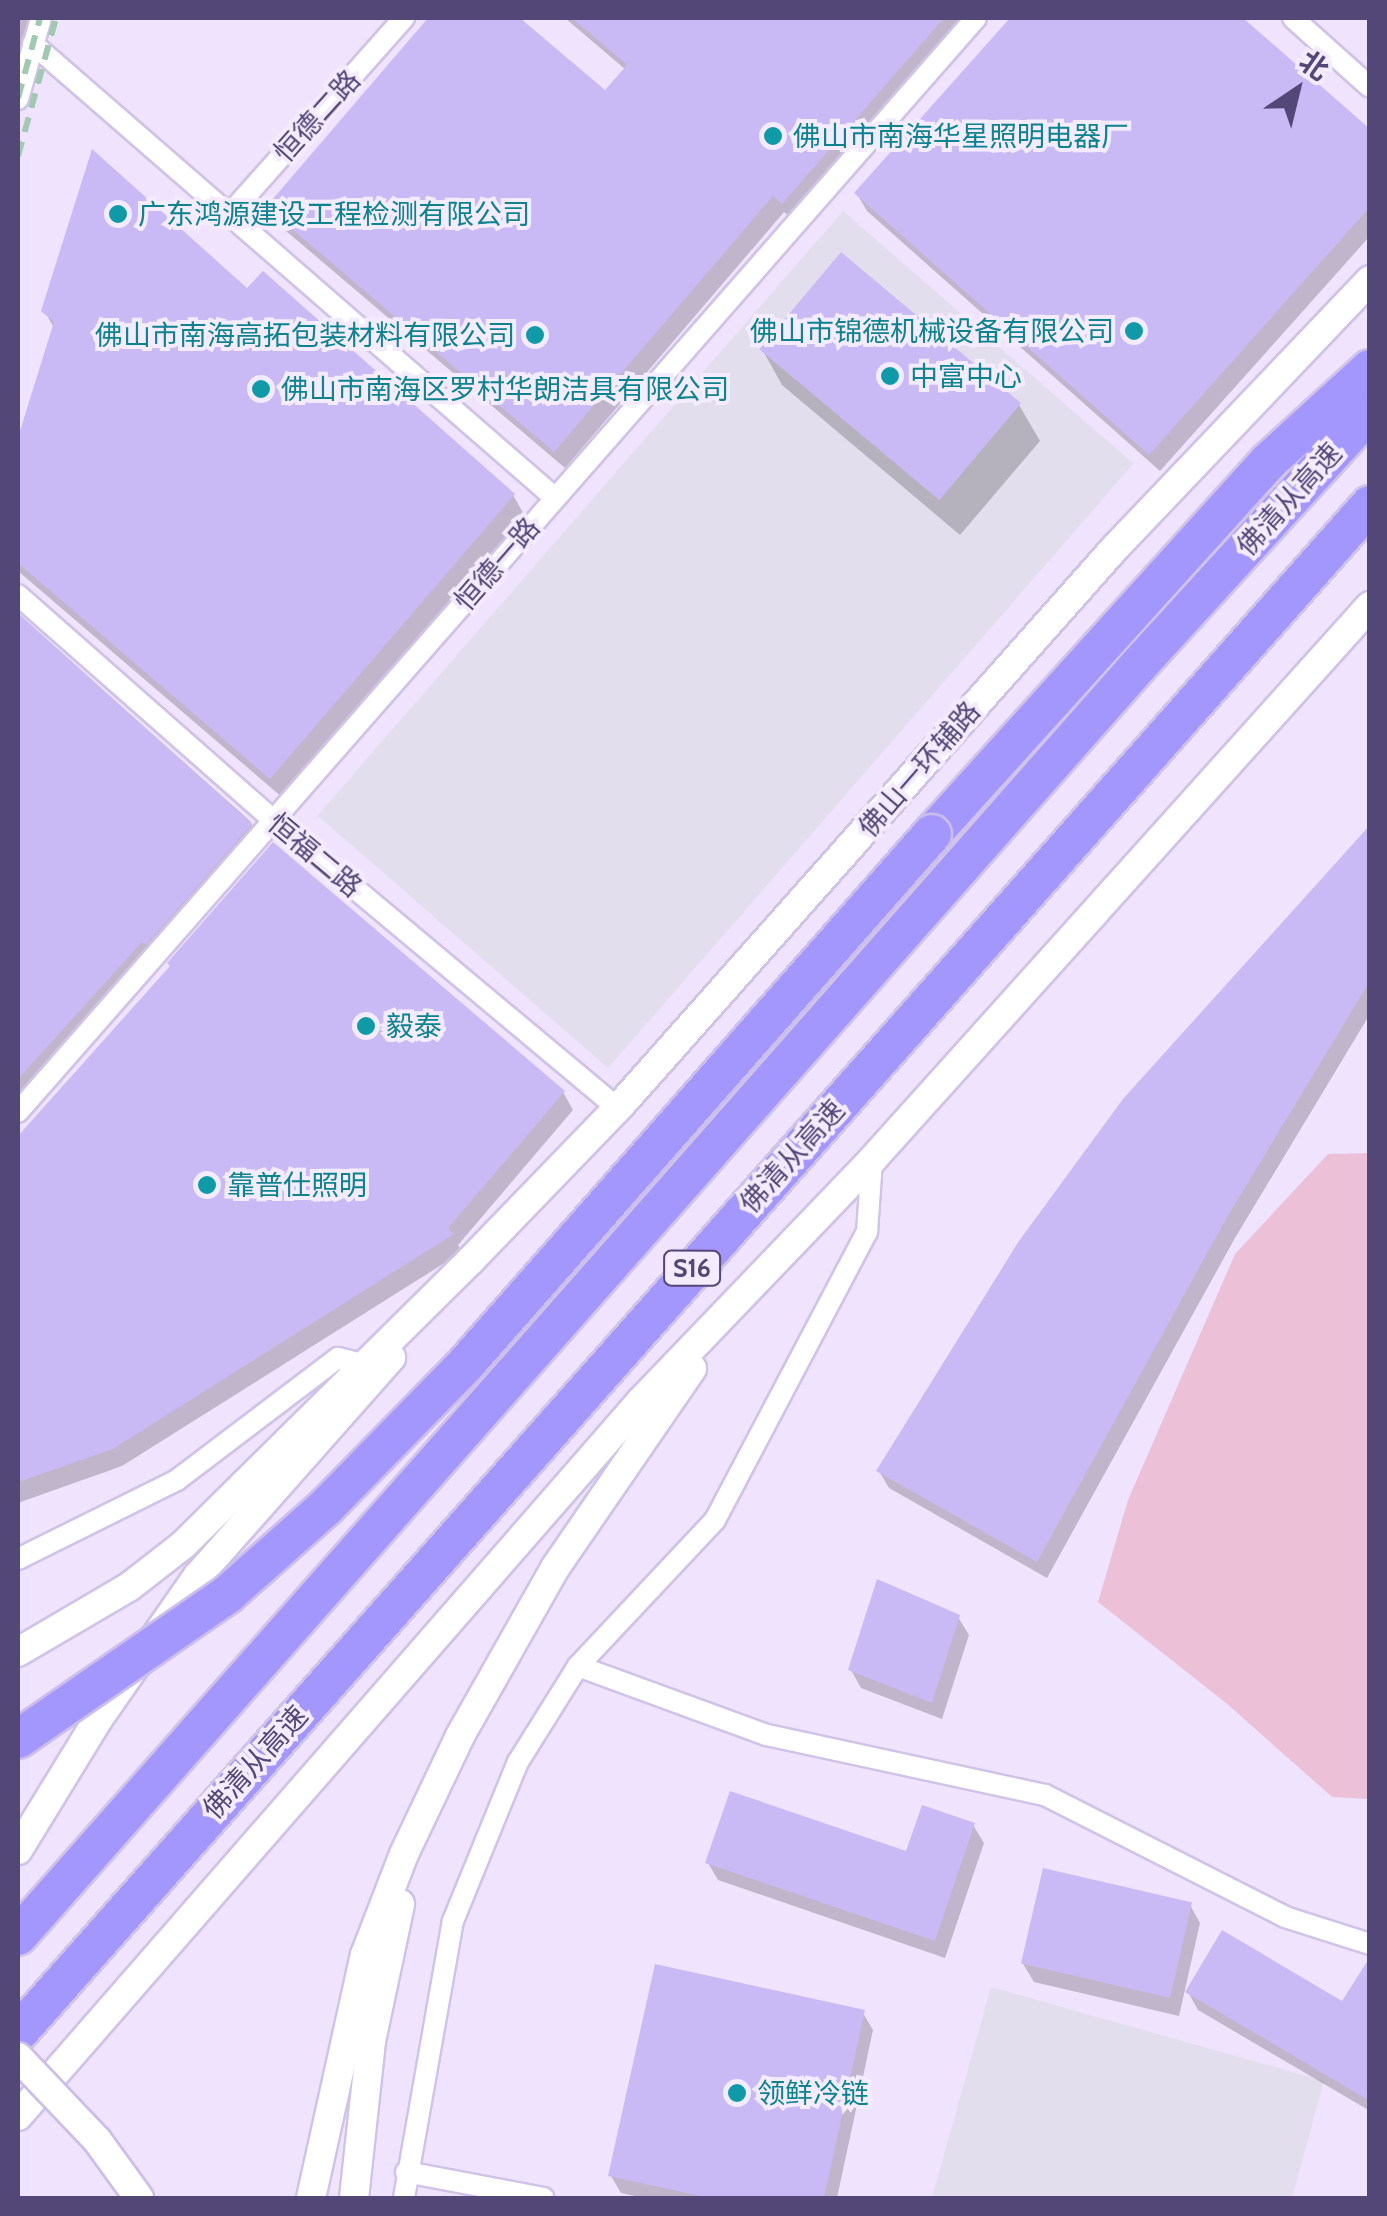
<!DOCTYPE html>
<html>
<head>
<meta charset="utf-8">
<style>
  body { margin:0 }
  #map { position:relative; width:1387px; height:2216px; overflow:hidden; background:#f0e3fe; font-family:Cabin,"Noto Sans SC",sans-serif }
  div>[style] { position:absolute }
  .industrial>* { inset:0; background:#e3deed; transform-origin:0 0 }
  .green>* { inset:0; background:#ecc1d8 }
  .shadow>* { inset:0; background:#0003 }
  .building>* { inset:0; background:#c9b9f5; transform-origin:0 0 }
  .roads { filter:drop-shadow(2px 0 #d0c3e8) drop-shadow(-2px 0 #d0c3e8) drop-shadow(0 2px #d0c3e8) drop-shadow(0 -2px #d0c3e8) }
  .minor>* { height:20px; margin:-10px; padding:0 10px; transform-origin:10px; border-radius:10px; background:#fff }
  .secondary>* { height:28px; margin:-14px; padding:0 14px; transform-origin:14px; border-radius:14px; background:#fff }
  .motorway>* { height:38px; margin:-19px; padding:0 19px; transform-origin:19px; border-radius:19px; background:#a396fc }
  .rail>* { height:6px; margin-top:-3px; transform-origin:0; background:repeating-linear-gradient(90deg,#a1c8b1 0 15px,transparent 0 25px) }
  .bridges { filter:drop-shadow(2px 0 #ccbeea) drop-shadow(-2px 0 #ccbeea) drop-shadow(0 2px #ccbeea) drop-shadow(0 -2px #ccbeea) }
  .secondary-bridge>* { height:28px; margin:-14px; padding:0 14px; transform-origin:14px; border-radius:14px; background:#fff }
  .motorway-bridge>* { height:38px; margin:-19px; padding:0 19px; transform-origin:19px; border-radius:19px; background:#a396fc }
  .dots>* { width:28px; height:28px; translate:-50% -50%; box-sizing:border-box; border:5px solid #f4ebff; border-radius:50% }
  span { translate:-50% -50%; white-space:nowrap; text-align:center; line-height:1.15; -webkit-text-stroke:8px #f4ebff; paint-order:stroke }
  .shield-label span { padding:2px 8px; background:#f4ebff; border:2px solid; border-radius:8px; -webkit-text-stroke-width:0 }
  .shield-label { font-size:25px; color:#524777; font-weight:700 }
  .street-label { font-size:28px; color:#524777 }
  .culture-label { font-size:28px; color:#0d838f }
  .left { translate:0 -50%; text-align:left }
  .right { translate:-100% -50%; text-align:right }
  .frame { position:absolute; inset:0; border:20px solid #524777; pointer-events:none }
  .north { position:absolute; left:1247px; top:40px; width:100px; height:100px; -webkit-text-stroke:8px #f4ebff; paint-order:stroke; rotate:35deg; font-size:28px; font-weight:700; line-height:40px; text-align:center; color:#524777 }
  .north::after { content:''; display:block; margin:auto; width:35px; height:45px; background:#524777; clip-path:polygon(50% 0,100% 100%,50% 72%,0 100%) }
</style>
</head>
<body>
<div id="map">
  <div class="industrial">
    <i style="left:843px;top:211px;width:385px;height:801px;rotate:41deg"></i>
    <i style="clip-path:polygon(991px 1987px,1324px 2081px,1292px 2198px,932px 2198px)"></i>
  </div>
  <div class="green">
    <i style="clip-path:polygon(1369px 1153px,1370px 1153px,1369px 1799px,1332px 1797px,1226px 1703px,1098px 1602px,1128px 1500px,1235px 1254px,1328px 1154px)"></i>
  </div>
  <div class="shadow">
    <i style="clip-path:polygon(18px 18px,35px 18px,18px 82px)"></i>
    <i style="clip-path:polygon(431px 18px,516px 18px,605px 94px,626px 70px,565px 18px,969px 18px,794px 220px,784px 212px,565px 468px,279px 225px,269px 207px)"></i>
    <i style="clip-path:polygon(1013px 18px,1240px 18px,1370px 133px,1370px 236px,1160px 471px,867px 211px,857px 194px)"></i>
    <i style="clip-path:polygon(247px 291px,513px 495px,525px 516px,283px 798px,18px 571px,18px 445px,54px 328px,44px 310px)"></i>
    <i style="clip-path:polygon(762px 349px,1019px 405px,1040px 441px,960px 535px,782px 385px)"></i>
    <i style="clip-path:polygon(18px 615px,250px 821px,260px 839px,18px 1108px)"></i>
    <i style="clip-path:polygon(1370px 829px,1370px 1014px,1235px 1238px,1047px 1578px,889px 1488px,879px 1471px)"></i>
    <i style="clip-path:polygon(563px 1092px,573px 1110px,458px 1245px,462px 1252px,122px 1466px,18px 1503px,18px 1141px,52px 1120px)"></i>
    <i style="clip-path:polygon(958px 1617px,969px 1635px,942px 1719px,861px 1688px,851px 1670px)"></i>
    <i style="clip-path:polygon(973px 1825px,984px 1843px,945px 1958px,718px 1880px,708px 1863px,908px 1854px)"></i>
    <i style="clip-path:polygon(1190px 1905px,1200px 1923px,1179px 2016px,1034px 1982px,1023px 1964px)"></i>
    <i style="clip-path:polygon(1370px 1973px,1370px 2111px,1198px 2010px,1188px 1992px,1343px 2004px)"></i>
    <i style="clip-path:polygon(863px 2013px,873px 2030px,837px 2198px,644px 2198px,621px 2193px,611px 2176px)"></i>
  </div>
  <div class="building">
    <i style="clip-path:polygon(428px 18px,520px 18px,605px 90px,627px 65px,572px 18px,944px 18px,782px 204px,773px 196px,554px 452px,266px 207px)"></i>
    <i style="clip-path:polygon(1010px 18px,1243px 18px,1370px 129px,1370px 207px,1149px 455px,854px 193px)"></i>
    <i style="clip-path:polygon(92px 149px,247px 288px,263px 271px,515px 494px,270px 779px,18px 563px,18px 437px,54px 322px,41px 311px)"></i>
    <i style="left:841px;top:252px;width:235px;height:127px;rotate:40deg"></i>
    <i style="clip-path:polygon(18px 613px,252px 824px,146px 945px,142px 942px,18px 1079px)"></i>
    <i style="clip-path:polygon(1370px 825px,1370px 981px,1226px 1219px,1037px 1562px,876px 1471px,1019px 1241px,1123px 1099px)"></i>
    <i style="clip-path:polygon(273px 842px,565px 1091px,448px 1228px,454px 1234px,113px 1449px,18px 1482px,18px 1136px,170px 966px,167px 963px)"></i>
    <i style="clip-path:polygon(877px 1579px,960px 1615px,932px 1703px,848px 1670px)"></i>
    <i style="clip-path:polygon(730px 1791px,906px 1851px,922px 1805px,975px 1823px,935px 1941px,705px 1863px)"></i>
    <i style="left:1043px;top:1868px;width:153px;height:98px;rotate:13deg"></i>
    <i style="clip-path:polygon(1222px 1930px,1342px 2001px,1370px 1957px,1370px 2101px,1185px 1992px)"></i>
    <i style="clip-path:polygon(655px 1964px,865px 2010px,824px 2198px,710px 2198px,608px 2176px)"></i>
  </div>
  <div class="roads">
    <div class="minor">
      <i style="left:1293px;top:18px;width:103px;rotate:41.9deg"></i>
      <i style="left:33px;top:44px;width:692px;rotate:41.01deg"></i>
      <i style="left:18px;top:99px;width:84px;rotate:-74.1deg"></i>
      <i style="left:229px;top:215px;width:264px;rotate:-48.4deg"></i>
      <i style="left:18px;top:595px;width:340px;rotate:41.4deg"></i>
      <i style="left:273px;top:820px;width:449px;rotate:39.9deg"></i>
      <i style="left:18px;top:1112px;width:1454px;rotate:-48.79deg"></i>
      <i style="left:18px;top:1559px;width:178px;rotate:-26.4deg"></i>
      <i style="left:177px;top:1480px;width:202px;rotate:-37.2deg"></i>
      <i style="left:338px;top:1358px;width:25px;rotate:14deg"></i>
      <i style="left:578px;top:1666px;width:201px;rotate:20.1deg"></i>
      <i style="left:767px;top:1735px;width:284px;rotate:12.2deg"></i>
      <i style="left:1045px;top:1795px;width:269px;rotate:26.9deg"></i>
      <i style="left:1285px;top:1917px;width:89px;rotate:17.6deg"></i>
      <i style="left:406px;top:2172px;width:140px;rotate:10.7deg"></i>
      <i style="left:404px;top:2198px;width:281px;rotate:-80deg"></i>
      <i style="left:453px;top:1921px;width:172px;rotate:-67.8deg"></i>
      <i style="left:518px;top:1762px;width:113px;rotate:-58deg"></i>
      <i style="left:578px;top:1666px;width:200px;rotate:-46.8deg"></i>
      <i style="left:715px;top:1520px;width:326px;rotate:-62.2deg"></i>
      <i style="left:867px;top:1232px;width:72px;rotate:-86deg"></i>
    </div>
    <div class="secondary">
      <i style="left:18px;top:1652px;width:129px;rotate:-30.4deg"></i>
      <i style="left:129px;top:1587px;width:68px;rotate:-37.9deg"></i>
      <i style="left:183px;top:1545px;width:405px;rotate:-44.7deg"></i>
      <i style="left:471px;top:1260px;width:211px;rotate:-46deg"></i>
      <i style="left:618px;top:1108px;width:747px;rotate:-48.42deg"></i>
      <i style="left:1114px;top:549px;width:371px;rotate:-46.4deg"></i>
      <i style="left:18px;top:1850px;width:155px;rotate:-58.5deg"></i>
      <i style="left:99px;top:1718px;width:172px;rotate:-55.2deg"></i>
      <i style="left:197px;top:1577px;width:293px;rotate:-48.5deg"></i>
      <i style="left:18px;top:2116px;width:948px;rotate:-48.93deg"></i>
      <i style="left:641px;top:1401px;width:334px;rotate:-46.2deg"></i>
      <i style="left:872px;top:1160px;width:745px;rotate:-48.05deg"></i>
      <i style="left:311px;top:2198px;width:249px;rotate:-77.5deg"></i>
      <i style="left:365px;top:1955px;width:108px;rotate:-68.9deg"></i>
      <i style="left:404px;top:1854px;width:131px;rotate:-64.6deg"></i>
      <i style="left:460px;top:1736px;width:193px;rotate:-60.5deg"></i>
      <i style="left:555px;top:1568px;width:242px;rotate:-55.5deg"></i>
      <i style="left:354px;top:2198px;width:158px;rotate:-83.8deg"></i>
      <i style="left:371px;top:2041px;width:140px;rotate:-78deg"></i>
    </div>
    <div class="motorway">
      <i style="left:932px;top:834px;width:501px;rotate:-47.91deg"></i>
      <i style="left:1268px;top:462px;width:138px;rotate:-42.4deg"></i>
      <i style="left:18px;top:1936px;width:1693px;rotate:-48.59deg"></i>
      <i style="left:1138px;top:666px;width:344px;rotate:-47.6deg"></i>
      <i style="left:18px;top:2033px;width:2040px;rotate:-48.5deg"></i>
    </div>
  </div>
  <div class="rail">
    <i style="left:18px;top:98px;width:83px;rotate:-74.6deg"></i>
    <i style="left:18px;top:156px;width:143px;rotate:-74.6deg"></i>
  </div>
  <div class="bridges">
    <div class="secondary-bridge">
      <i style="left:18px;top:2057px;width:115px;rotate:46.4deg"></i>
      <i style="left:97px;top:2140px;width:72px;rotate:54.1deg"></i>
    </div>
    <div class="motorway-bridge">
      <i style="left:18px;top:1739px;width:255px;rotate:-34.6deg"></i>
      <i style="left:228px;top:1594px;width:131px;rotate:-41.6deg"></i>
      <i style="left:326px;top:1507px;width:199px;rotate:-45.6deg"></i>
      <i style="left:465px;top:1365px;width:707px;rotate:-48.67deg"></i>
    </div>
  </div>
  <div class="dots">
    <i style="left:773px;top:136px;background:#0f9aa8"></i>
    <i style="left:118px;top:214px;background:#0f9aa8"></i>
    <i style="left:1134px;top:331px;background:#0f9aa8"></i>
    <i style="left:535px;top:335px;background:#0f9aa8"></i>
    <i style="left:890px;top:376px;background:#0f9aa8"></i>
    <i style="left:261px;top:389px;background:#0f9aa8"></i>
    <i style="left:366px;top:1026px;background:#0f9aa8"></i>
    <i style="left:207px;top:1185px;background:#0f9aa8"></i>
    <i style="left:737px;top:2093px;background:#0f9aa8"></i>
  </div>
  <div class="shield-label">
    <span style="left:692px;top:1268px">S16</span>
  </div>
  <div class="street-label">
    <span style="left:317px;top:116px;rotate:-48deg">恒德二路</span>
    <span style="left:1289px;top:499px;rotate:-48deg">佛清从高速</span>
    <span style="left:497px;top:564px;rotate:-49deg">恒德一路</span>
    <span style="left:919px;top:769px;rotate:-49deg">佛山一环辅路</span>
    <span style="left:315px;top:855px;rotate:40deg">恒福二路</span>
    <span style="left:792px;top:1156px;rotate:-48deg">佛清从高速</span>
    <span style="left:255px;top:1762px;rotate:-48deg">佛清从高速</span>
  </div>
  <div class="culture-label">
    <span class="left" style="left:793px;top:136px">佛山市南海华星照明电器厂</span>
    <span class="left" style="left:138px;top:214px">广东鸿源建设工程检测有限公司</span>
    <span class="right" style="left:1114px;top:331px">佛山市锦德机械设备有限公司</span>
    <span class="right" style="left:515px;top:335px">佛山市南海高拓包装材料有限公司</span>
    <span class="left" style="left:910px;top:376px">中富中心</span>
    <span class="left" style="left:281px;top:389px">佛山市南海区罗村华朗洁具有限公司</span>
    <span class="left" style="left:386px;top:1026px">毅泰</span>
    <span class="left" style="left:227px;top:1185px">靠普仕照明</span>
    <span class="left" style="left:757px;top:2093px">领鲜冷链</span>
  </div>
  <div class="frame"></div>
  <div class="north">北</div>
</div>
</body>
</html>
